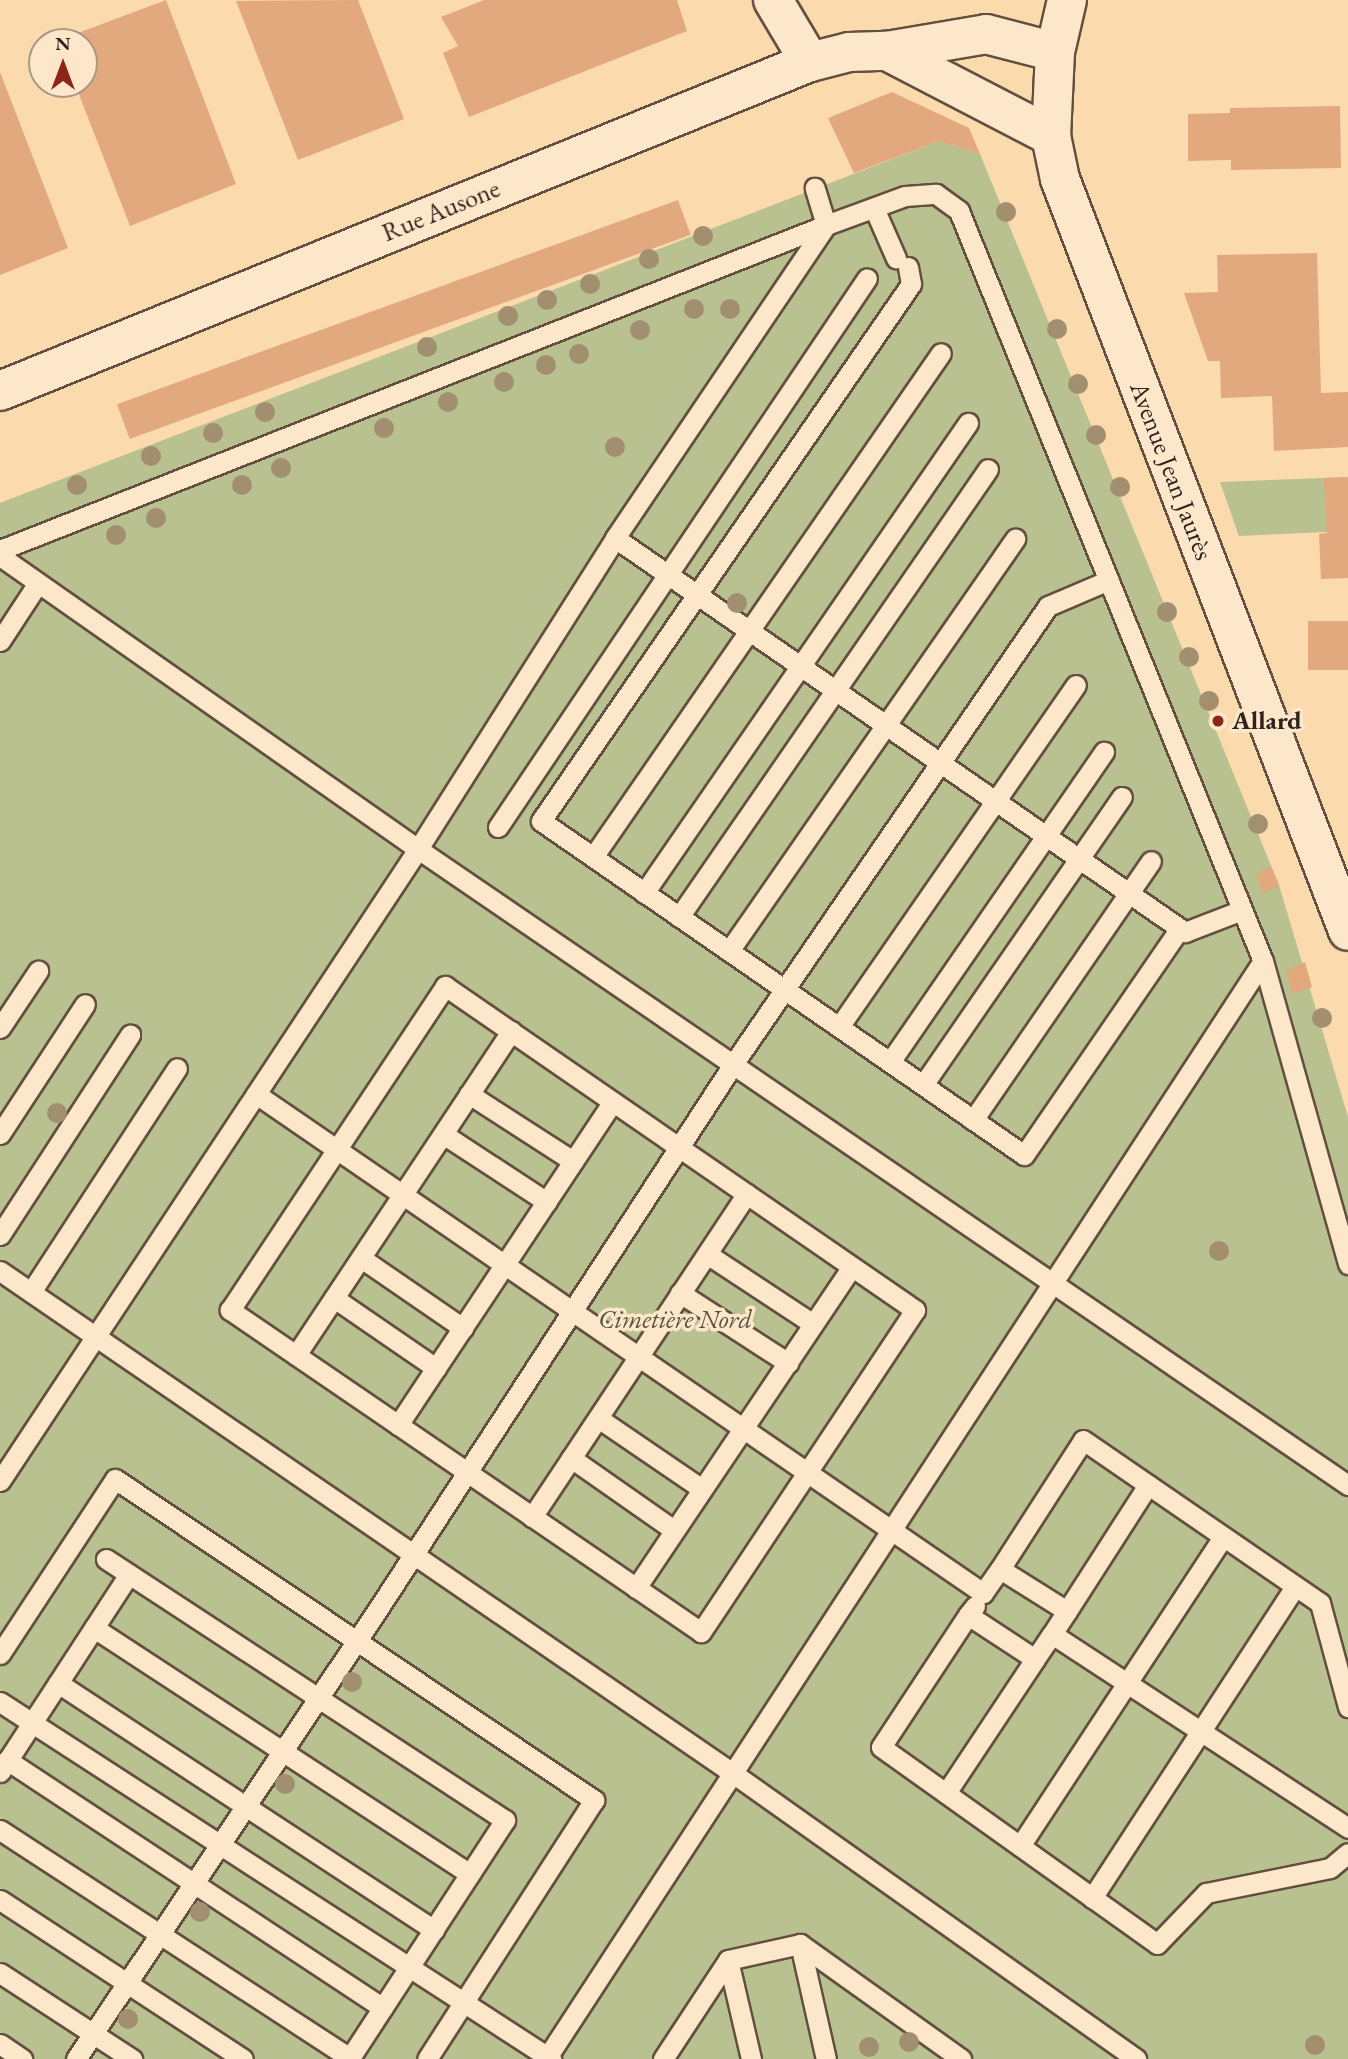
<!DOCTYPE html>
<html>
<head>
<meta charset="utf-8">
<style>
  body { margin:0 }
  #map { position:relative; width:1348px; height:2059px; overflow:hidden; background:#fbdaad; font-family:"EB Garamond",serif }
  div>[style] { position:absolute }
  .green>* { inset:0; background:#b8c18f }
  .building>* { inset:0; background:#e2a97f; transform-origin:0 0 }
  .roads { filter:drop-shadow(2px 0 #624f40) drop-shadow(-2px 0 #624f40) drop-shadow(0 2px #624f40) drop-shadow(0 -2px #624f40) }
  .service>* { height:19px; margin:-9.5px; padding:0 9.5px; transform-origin:9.5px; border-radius:9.5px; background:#fce7ca }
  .minor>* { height:38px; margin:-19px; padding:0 19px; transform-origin:19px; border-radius:19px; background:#fce7ca }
  .tertiary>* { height:38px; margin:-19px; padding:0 19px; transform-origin:19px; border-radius:19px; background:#fce7ca }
  .trees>* { width:20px; height:20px; margin:-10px; border-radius:50%; background:#a18f70 }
  .dots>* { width:19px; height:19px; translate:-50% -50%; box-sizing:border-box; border:4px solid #fce7ca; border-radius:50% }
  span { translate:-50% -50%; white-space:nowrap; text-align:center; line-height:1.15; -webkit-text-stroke:7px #fce7ca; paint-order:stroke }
  .street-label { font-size:26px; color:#2f211b }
  .poi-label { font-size:26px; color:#2f211b; font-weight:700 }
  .left { translate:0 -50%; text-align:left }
  .park-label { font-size:26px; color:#58513e; font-style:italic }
  .north { position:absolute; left:28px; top:28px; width:70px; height:70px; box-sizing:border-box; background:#fce7ca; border:2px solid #aa9884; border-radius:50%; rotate:0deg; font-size:19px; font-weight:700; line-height:28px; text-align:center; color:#2f211b }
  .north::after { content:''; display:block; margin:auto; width:24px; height:32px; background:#8f2418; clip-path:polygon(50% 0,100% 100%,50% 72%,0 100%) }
</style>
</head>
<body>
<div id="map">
  <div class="green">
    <i style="clip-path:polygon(939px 141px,980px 154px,1279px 885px,1348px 1117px,1348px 2059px,0 2059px,0 503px)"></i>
    <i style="clip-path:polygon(1348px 477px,1348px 531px,1239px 536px,1220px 482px)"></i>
  </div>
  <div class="building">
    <i style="clip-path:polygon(166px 0,236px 184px,130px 226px,75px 84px,84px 84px,84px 42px,62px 39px)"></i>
    <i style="clip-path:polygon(358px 0,404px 119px,298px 160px,236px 1px)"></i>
    <i style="clip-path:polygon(484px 0,677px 0,687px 31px,469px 117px,443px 53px,458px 46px,441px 17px)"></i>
    <i style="clip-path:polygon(0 72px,68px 248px,0 275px)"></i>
    <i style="clip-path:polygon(892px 92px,969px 128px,980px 154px,939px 141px,854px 173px,828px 118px)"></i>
    <i style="clip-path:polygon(1340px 106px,1341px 168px,1231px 170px,1231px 160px,1188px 161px,1188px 114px,1230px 113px,1230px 108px)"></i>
    <i style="left:678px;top:200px;width:37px;height:597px;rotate:70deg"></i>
    <i style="clip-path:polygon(1317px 253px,1321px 393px,1348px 392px,1348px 447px,1274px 451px,1272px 396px,1221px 398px,1220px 361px,1208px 361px,1184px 293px,1218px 292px,1217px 255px)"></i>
    <i style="clip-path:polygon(1348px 477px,1348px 578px,1321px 579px,1319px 534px,1327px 533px,1324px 478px)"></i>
    <i style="left:1348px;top:621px;width:49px;height:40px;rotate:90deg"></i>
    <i style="clip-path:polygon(1271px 866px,1279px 885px,1262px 894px,1256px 874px)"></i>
    <i style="clip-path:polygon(1305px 962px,1312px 987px,1292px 994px,1287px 970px)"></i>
  </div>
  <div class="roads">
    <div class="service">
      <i style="left:874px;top:208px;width:55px;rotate:66.3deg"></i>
      <i style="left:908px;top:267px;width:17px;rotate:80deg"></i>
      <i style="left:911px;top:284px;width:652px;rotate:124.57deg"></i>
      <i style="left:541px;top:821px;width:587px;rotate:34.66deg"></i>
      <i style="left:1024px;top:1155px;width:275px;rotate:-55.5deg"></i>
      <i style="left:615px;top:538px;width:693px;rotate:34.65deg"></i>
      <i style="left:1185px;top:932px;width:61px;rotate:-21.1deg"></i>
      <i style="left:0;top:550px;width:888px;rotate:-21.48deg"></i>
      <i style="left:826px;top:225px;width:84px;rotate:-20.2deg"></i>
      <i style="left:905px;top:196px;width:31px;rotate:-4deg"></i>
      <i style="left:936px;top:194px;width:29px;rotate:36deg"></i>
      <i style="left:959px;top:211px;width:809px;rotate:67.94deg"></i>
      <i style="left:1263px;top:961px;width:315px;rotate:74.3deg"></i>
      <i style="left:0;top:556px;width:510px;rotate:35.03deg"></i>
      <i style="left:418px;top:849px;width:1127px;rotate:34.37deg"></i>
      <i style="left:0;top:641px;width:69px;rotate:-56.8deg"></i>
      <i style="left:498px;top:827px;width:661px;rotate:-56.09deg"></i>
      <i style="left:593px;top:857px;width:612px;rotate:-55.38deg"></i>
      <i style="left:644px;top:893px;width:571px;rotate:-55.42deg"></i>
      <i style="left:679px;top:917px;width:544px;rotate:-55.4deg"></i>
      <i style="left:729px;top:951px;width:502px;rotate:-55.23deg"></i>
      <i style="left:445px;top:986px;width:571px;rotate:34.58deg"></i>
      <i style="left:915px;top:1310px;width:387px;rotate:123.6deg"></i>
      <i style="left:701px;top:1632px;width:571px;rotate:-145.64deg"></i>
      <i style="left:230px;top:1310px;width:389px;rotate:-56.4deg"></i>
      <i style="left:839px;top:1027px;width:416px;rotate:-55.3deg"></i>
      <i style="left:0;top:1028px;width:69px;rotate:-56.3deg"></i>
      <i style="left:890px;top:1062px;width:377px;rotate:-55.4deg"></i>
      <i style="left:923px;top:1085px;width:350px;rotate:-55.4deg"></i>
      <i style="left:256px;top:1094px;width:882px;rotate:34.47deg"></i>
      <i style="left:983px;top:1593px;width:29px;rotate:-55deg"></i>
      <i style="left:1000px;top:1569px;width:79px;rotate:32.1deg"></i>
      <i style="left:1067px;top:1611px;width:27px;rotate:123deg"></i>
      <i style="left:1052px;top:1634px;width:354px;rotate:33.2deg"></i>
      <i style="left:469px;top:1094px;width:124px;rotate:32.8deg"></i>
      <i style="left:973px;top:1120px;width:314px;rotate:-55.5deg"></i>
      <i style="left:0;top:1134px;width:155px;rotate:-56.8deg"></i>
      <i style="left:443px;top:1134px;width:124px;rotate:33.2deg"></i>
      <i style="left:0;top:1235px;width:239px;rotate:-57deg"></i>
      <i style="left:707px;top:1254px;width:127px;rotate:33.4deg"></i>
      <i style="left:361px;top:1258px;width:124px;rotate:34.5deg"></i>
      <i style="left:0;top:1271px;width:890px;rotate:34.42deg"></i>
      <i style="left:734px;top:1774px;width:493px;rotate:35.3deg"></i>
      <i style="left:31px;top:1292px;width:267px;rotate:-56.9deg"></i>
      <i style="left:680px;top:1293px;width:129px;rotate:32.9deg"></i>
      <i style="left:334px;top:1298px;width:124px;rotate:34.5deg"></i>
      <i style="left:296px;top:1355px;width:389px;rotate:-56.4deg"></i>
      <i style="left:598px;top:1418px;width:126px;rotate:34.3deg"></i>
      <i style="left:398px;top:1425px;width:388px;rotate:-56.4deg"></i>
      <i style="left:571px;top:1458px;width:126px;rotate:35deg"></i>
      <i style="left:0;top:1481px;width:758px;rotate:-56.52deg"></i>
      <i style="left:418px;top:849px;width:368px;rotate:-57.6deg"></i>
      <i style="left:615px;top:538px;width:377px;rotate:-56deg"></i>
      <i style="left:826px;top:225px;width:39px;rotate:-107deg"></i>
      <i style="left:532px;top:1517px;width:388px;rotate:-56.4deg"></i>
      <i style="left:106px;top:1559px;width:477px;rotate:33.2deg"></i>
      <i style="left:505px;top:1820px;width:285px;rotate:123.1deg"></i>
      <i style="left:1000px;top:1569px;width:153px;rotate:-57.2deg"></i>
      <i style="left:1083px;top:1440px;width:288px;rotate:34.5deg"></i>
      <i style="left:1320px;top:1603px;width:108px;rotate:74.9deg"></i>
      <i style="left:636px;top:1588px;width:387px;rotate:-56.1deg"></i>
      <i style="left:975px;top:1606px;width:11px;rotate:128deg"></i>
      <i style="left:968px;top:1615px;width:80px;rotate:33.3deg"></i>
      <i style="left:1035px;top:1659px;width:30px;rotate:-56deg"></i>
      <i style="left:1067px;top:1611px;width:150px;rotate:-57.3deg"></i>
      <i style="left:968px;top:1615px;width:158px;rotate:123.4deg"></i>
      <i style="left:881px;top:1747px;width:339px;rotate:35.5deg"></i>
      <i style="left:1157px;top:1944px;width:71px;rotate:-46.1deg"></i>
      <i style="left:1206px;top:1893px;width:126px;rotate:-11.4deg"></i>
      <i style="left:1330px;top:1868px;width:23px;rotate:-40deg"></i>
      <i style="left:94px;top:1628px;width:449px;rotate:33.2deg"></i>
      <i style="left:0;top:1654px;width:209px;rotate:-56.7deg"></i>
      <i style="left:115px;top:1479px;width:577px;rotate:33.83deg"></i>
      <i style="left:594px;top:1800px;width:308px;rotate:122.8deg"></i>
      <i style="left:58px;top:1683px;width:450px;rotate:33.3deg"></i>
      <i style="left:0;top:1702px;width:657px;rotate:32.94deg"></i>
      <i style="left:7px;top:1760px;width:450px;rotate:33.4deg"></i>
      <i style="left:0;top:1772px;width:236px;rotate:-56.9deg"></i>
      <i style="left:946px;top:1793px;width:161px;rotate:-56.4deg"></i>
      <i style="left:0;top:1830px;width:418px;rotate:33.1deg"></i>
      <i style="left:1020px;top:1846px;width:370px;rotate:-56.7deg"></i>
      <i style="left:1092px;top:1898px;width:371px;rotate:-56.9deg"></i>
      <i style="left:0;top:1900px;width:290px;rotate:33.2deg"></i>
      <i style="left:800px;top:1944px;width:118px;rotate:77.3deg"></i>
      <i style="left:728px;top:1960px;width:74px;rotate:-12.5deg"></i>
      <i style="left:800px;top:1944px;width:198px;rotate:35.5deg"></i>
      <i style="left:0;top:1973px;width:158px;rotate:33.1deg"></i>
      <i style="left:0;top:2044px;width:27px;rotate:34deg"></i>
      <i style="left:76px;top:2059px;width:542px;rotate:-56.13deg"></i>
      <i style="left:378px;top:1609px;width:652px;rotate:-56.9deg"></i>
      <i style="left:734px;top:1063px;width:554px;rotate:-55.51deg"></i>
      <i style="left:1048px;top:606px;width:66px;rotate:-23.1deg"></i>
      <i style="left:546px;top:2059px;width:1311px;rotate:-56.86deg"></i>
      <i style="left:663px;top:2059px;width:118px;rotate:-56.7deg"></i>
      <i style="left:728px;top:1960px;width:102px;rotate:76.9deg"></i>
    </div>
    <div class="minor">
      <i style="left:773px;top:0;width:72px;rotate:59.2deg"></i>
      <i style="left:887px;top:51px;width:185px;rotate:27.4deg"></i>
      <i style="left:0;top:391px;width:874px;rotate:-22.11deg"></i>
      <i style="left:810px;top:62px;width:40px;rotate:-14.4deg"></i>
      <i style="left:849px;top:52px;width:38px;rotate:-2deg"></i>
      <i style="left:887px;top:51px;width:100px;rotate:-9.7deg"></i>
      <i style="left:986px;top:34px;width:71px;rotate:14.6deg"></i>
    </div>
    <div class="tertiary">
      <i style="left:1067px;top:0;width:53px;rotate:103deg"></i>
      <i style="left:1055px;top:52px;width:84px;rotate:92.7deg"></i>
      <i style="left:1051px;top:136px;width:44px;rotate:78.2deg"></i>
      <i style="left:1060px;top:179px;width:805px;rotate:69.04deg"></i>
    </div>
  </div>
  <div class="trees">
    <i style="left:1006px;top:212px"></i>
    <i style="left:703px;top:236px"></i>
    <i style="left:649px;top:259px"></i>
    <i style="left:590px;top:284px"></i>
    <i style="left:547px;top:300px"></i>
    <i style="left:694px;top:309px"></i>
    <i style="left:730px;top:309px"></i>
    <i style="left:508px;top:316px"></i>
    <i style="left:1057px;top:329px"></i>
    <i style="left:640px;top:330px"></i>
    <i style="left:427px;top:347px"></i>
    <i style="left:579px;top:354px"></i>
    <i style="left:546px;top:365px"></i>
    <i style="left:504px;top:382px"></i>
    <i style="left:1078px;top:384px"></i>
    <i style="left:448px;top:402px"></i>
    <i style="left:265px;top:412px"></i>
    <i style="left:384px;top:428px"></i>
    <i style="left:213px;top:433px"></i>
    <i style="left:1096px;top:435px"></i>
    <i style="left:615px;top:447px"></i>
    <i style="left:151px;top:456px"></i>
    <i style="left:281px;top:468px"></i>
    <i style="left:77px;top:485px"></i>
    <i style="left:242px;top:485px"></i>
    <i style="left:1120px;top:487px"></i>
    <i style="left:156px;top:518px"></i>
    <i style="left:116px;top:535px"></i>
    <i style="left:737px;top:603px"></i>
    <i style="left:1167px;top:612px"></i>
    <i style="left:1189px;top:657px"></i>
    <i style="left:1209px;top:701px"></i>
    <i style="left:1258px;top:824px"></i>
    <i style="left:1322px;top:1018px"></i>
    <i style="left:57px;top:1113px"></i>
    <i style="left:1219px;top:1251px"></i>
    <i style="left:352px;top:1682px"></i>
    <i style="left:285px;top:1784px"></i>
    <i style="left:200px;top:1912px"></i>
    <i style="left:128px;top:2019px"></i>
    <i style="left:909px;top:2042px"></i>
    <i style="left:1315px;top:2045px"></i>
    <i style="left:869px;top:2047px"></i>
  </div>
  <div class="dots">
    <i style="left:1218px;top:721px;background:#8f2418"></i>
  </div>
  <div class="street-label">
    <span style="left:441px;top:211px;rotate:-22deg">Rue Ausone</span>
    <span style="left:1171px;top:471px;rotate:69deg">Avenue Jean Jaurès</span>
  </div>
  <div class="poi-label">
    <span class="left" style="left:1232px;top:721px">Allard</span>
  </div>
  <div class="park-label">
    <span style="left:675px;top:1320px">Cimetière Nord</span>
  </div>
  <div class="north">N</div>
</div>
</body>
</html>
